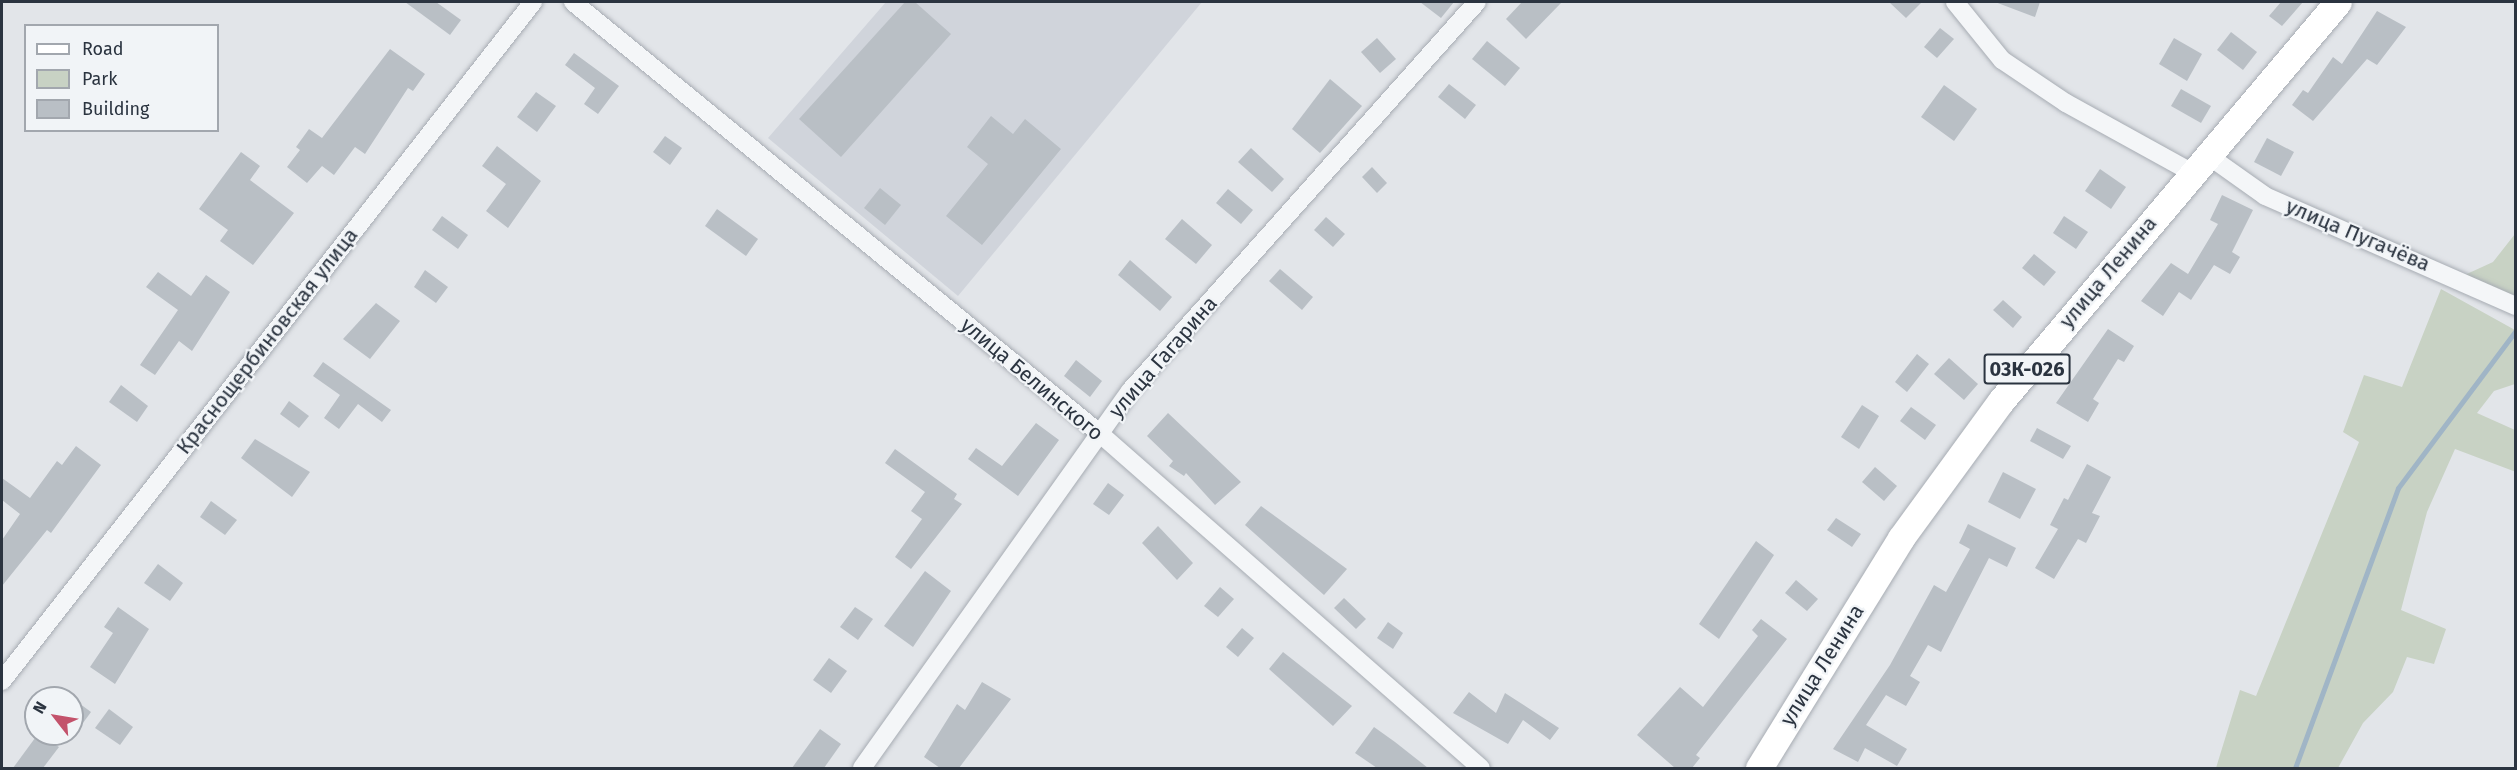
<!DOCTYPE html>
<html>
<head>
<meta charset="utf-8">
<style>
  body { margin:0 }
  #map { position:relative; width:2517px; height:770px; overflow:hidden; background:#e2e5e9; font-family:"Fira Sans",sans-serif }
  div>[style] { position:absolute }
  .built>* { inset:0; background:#d0d4db }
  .green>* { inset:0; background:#c8d2c4 }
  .stream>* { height:5px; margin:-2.5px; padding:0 2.5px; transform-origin:2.5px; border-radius:2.5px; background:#a0b5c6 }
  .building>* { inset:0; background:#b9bfc5 }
  .roads { filter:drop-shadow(0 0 2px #a7acb3) drop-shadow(0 0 2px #a7acb3) }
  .street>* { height:18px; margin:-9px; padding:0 9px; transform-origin:9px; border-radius:9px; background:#f4f6f8 }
  .primary>* { height:27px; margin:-13.5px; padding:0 13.5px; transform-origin:13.5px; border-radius:13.5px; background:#fff }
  span { translate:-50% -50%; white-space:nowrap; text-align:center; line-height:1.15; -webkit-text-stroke:4.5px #f1f4f7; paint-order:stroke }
  .shield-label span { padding:2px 4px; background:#f1f4f7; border:2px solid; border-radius:4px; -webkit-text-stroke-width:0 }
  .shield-label { font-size:20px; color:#2b3440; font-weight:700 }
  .street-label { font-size:21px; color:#2b3440 }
  .frame { position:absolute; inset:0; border:3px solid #2b3440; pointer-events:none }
  .legend { position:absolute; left:24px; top:24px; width:195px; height:108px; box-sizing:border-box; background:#f1f4f7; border:2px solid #a2a7ae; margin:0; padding:8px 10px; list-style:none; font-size:18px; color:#2b3440 }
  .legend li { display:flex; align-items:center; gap:12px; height:30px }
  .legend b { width:30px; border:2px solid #a2a7ae }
  .north { position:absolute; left:24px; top:686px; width:60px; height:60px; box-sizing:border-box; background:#f1f4f7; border:2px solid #a2a7ae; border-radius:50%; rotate:301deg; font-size:16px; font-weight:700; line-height:24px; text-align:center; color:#2b3440 }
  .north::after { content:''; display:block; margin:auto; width:21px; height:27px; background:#c3526b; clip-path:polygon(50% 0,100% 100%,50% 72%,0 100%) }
</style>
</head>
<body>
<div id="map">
  <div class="built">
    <div style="clip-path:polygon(886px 2px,1202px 2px,958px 296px,768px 138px)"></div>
  </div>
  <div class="green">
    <div style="clip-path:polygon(2515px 234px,2515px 306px,2458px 278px,2493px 262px)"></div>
    <div style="clip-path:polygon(2441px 289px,2515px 330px,2515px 384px,2494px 391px,2477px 413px,2515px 430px,2516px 472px,2455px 449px,2427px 512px,2401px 610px,2446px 629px,2434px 664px,2407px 657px,2393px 692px,2363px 723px,2338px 768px,2216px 768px,2240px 690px,2256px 696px,2359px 442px,2343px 432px,2364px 375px,2402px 387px)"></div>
  </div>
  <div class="stream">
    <div style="left:2295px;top:768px;width:298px;rotate:-69.8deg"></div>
    <div style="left:2398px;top:488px;width:197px;rotate:-53.2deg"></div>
  </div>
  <div class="building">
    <div style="clip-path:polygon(405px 2px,436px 2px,461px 20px,450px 35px)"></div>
    <div style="clip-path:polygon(905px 2px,915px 2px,951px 34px,841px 157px,799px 119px)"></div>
    <div style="clip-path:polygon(1420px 2px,1454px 2px,1441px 18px)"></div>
    <div style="clip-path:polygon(1522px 2px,1562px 2px,1526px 39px,1506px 19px)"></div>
    <div style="clip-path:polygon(1889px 2px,1922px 2px,1906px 18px)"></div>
    <div style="clip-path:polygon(1995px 2px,2040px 2px,2035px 17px)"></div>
    <div style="clip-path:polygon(2281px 2px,2303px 2px,2282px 26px,2269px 16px)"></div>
    <div style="clip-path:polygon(2377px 11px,2406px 27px,2377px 65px,2367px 59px,2313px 121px,2292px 105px,2303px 90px,2308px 93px,2333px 57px,2342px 64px)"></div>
    <div style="clip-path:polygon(1940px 28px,1954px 39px,1937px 58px,1924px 47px)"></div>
    <div style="clip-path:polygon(2231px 32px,2257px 52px,2243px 70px,2217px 50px)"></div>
    <div style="clip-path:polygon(1377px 38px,1396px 59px,1380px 73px,1361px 52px)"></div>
    <div style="clip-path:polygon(2174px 38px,2202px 54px,2187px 81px,2159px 64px)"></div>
    <div style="clip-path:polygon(1487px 41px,1520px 68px,1505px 86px,1472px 59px)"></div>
    <div style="clip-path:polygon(390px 49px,425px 74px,413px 91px,408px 88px,365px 154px,355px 147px,334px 175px,322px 166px,307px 183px,287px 167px,300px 150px,296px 147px,309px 129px,322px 138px)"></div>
    <div style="clip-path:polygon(574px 53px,619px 86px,598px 114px,584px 104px,595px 88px,565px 65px)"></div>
    <div style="clip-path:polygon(1330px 79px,1362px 106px,1320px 153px,1292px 129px)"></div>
    <div style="clip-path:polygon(1449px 84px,1476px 105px,1465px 119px,1438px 97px)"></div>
    <div style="clip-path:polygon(1944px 85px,1977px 109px,1954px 141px,1921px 117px)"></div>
    <div style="clip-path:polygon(2181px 89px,2211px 106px,2201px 123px,2171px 106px)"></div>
    <div style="clip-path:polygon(536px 92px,556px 106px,537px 132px,517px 117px)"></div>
    <div style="clip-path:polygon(991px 116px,1013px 134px,1025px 119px,1061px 149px,982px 245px,946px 216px,988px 164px,967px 147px)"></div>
    <div style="clip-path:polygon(665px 136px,682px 148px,670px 165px,653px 152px)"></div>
    <div style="clip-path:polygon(2267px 138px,2294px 152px,2281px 176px,2254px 162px)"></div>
    <div style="clip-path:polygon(497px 146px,541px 181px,508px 228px,486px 211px,506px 184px,482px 166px)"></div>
    <div style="clip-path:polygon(1251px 148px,1284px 179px,1272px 192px,1238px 162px)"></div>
    <div style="clip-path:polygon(241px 152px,260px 166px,250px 180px,294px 213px,253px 265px,220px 241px,228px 230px,199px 209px)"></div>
    <div style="clip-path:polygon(1372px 167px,1387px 183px,1377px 193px,1362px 177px)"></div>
    <div style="clip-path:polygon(2100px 169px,2126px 187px,2111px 209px,2085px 191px)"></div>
    <div style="clip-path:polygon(880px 188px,901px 205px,885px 225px,864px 208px)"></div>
    <div style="clip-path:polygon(1228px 189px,1253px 210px,1241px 224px,1216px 203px)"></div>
    <div style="clip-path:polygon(2222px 195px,2253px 210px,2232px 252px,2240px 257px,2230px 274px,2214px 265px,2191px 300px,2179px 292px,2163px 316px,2141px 301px,2171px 263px,2188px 274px,2218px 224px,2210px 220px)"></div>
    <div style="clip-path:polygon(717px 209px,758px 239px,746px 256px,705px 226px)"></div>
    <div style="clip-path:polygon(442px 216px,468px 235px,458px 249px,432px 230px)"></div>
    <div style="clip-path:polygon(2064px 216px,2088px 232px,2076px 249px,2053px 233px)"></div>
    <div style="clip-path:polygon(1326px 217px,1345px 234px,1333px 247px,1314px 230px)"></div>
    <div style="clip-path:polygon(1182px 219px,1212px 245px,1196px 264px,1165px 239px)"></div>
    <div style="clip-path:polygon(2034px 254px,2056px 272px,2044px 286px,2022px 268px)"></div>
    <div style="clip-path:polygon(1130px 260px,1172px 297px,1160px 311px,1118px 275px)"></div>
    <div style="clip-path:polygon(1280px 269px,1313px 297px,1302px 310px,1269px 281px)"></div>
    <div style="clip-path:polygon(425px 270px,448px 287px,436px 303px,414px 287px)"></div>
    <div style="clip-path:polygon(158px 272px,191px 296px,206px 275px,230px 292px,192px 351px,179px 341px,155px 375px,140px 365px,178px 310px,146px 287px)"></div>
    <div style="clip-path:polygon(2003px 300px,2022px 317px,2013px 328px,1993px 310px)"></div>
    <div style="clip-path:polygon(376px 303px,400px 321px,370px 359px,343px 339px)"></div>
    <div style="clip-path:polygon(2108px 329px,2134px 346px,2124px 362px,2118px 359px,2093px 399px,2099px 403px,2088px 422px,2056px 403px)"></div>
    <div style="clip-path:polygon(1917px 354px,1929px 364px,1907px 392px,1895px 382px)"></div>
    <div style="clip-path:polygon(1949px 358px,1978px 384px,1964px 400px,1934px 374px)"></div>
    <div style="clip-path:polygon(1076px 360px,1102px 381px,1090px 397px,1064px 376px)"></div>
    <div style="clip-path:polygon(323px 362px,391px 410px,382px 422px,358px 404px,339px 429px,324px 418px,340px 395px,313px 376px)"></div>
    <div style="clip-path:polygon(121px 385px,148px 406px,137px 422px,109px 402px)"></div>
    <div style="clip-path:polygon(289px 401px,309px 416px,299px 428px,280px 414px)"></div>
    <div style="clip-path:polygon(1862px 405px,1879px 416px,1859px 449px,1841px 437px)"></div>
    <div style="clip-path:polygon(1911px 407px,1936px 425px,1925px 440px,1900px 421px)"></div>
    <div style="clip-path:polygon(1168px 413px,1241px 482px,1215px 505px,1186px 473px,1184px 476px,1169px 466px,1173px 461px,1147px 436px)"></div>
    <div style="clip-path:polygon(1036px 423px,1059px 440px,1018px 496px,968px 459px,976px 448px,1002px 466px)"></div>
    <div style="clip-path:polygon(2037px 428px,2071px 446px,2063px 459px,2030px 441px)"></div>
    <div style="clip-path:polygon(255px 439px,310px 472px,292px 497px,241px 458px)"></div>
    <div style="clip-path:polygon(76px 446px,101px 465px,51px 533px,47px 530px,2px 586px,2px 540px,20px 514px,2px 500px,2px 478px,30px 498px,57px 461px,62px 465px)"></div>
    <div style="clip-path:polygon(895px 449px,957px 494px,954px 499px,962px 504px,911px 569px,895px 557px,922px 519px,911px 511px,925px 492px,885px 463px)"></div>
    <div style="clip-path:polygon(2087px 464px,2111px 477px,2092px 513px,2100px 516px,2086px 543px,2078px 539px,2054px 579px,2035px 568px,2058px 529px,2050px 525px,2064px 498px,2068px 500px)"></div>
    <div style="clip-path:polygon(1875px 467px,1897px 486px,1884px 501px,1862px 482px)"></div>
    <div style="clip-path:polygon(2003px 472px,2036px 489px,2020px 519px,1988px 502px)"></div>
    <div style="clip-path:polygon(1108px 483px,1124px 495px,1109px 515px,1093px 504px)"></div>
    <div style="clip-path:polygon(211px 501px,237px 520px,225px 535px,200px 517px)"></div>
    <div style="clip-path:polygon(1261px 506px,1347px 569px,1324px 595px,1245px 525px)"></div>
    <div style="clip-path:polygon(1836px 518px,1861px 534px,1852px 547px,1827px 530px)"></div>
    <div style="clip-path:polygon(1968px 524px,2016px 548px,2007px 567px,1989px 558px,1941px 652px,1928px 645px,1910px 676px,1920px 682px,1906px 706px,1886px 695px,1866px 725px,1907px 749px,1897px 766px,1865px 748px,1858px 762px,1833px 749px,1890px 665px,1934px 585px,1946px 592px,1970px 549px,1959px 543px)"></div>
    <div style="clip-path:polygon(1158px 526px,1193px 563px,1177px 580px,1142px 543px)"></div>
    <div style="clip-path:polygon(1756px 541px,1774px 555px,1719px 639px,1699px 624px)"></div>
    <div style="clip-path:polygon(158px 564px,183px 583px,170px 601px,144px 583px)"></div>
    <div style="clip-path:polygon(925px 571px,951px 591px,913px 647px,884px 626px)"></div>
    <div style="clip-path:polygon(1796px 580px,1818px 599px,1807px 611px,1785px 593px)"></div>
    <div style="clip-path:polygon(1220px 587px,1234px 599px,1218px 617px,1204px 606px)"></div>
    <div style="clip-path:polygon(1344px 598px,1366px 619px,1356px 629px,1334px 608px)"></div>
    <div style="clip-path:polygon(118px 607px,149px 629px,115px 684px,90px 667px,113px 633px,104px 627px)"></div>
    <div style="clip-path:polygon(855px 607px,873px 619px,858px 640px,840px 627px)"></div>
    <div style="clip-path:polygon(1761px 619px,1787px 639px,1696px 755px,1700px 758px,1692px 768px,1675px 768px,1637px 735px,1680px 687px,1703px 707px,1758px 636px,1752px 630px)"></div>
    <div style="clip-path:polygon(1388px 622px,1403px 633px,1393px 649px,1377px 638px)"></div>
    <div style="clip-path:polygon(1242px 628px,1254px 638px,1238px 657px,1226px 647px)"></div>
    <div style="clip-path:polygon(1283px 652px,1352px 706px,1333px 726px,1269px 669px)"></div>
    <div style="clip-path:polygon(829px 658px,847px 671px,831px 693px,813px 680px)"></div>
    <div style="clip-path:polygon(982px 682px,1011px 699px,959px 768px,940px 768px,924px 757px,957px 704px,965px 710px)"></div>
    <div style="clip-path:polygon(1469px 692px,1496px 713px,1505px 693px,1559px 728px,1550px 740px,1523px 720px,1508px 744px,1453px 713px)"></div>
    <div style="clip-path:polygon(72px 698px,91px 712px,72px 738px)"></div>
    <div style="clip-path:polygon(109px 709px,133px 727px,120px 745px,95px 728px)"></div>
    <div style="clip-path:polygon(1374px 727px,1395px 742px,1428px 768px,1377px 768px,1355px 753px)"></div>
    <div style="clip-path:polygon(820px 729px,841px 744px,824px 768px,792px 768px)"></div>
    <div style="clip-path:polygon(38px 734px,59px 747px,43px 768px,13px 768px)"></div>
  </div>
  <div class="roads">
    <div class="street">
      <div style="left:573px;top:2px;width:679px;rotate:39.32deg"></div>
      <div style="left:1098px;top:432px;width:509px;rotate:41.26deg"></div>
      <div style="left:1955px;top:2px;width:75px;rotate:51deg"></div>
      <div style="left:2002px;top:60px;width:77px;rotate:33.9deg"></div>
      <div style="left:2066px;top:103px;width:143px;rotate:28.9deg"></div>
      <div style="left:2206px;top:154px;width:72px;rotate:35.4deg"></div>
      <div style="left:2265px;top:196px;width:274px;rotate:23.7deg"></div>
      <div style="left:2px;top:681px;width:862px;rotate:-51.97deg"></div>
      <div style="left:862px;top:768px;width:463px;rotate:-54.6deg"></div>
      <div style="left:1130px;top:391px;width:521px;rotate:-48.27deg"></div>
    </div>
    <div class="primary">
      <div style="left:1759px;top:768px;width:270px;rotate:-58.3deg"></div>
      <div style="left:1901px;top:538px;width:170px;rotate:-53.9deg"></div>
      <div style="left:2001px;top:401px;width:522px;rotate:-49.82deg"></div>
    </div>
  </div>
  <div class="shield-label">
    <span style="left:2027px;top:369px">03К-026</span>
  </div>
  <div class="street-label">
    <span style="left:2358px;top:235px;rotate:23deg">улица Пугачёва</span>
    <span style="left:2108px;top:272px;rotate:-50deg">улица Ленина</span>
    <span style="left:267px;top:341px;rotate:-52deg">Краснощербиновская улица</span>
    <span style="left:1163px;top:357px;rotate:-49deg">улица Гагарина</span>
    <span style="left:1032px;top:379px;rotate:40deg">улица Белинского</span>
    <span style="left:1822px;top:665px;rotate:-58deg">улица Ленина</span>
  </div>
  <div class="frame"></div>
  <ul class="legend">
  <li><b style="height:8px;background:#fff"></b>Road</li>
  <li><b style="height:16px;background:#c8d2c4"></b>Park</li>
  <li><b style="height:16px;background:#b9bfc5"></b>Building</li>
  </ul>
  <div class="north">N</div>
</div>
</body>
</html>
